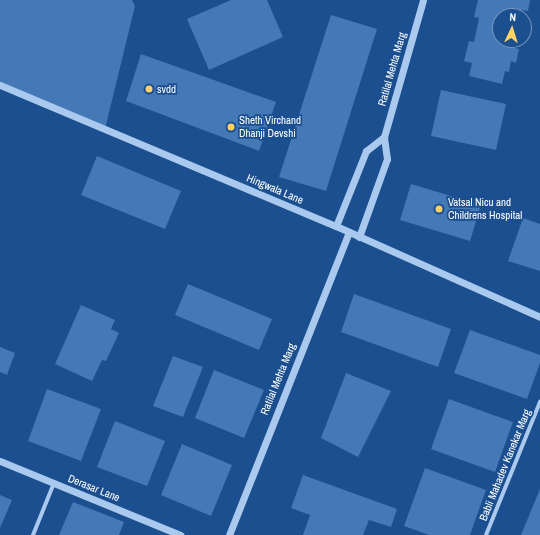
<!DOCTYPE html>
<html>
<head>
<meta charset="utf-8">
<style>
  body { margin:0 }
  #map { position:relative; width:540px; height:535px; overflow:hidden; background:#1b4f8f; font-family:"Archivo Narrow",sans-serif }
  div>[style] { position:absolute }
  .building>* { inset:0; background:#4478b7 }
  .minor>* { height:4px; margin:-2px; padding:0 2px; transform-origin:2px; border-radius:2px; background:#a9c9ee }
  .tertiary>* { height:7px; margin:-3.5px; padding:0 3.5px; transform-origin:3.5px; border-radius:3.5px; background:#a9c9ee }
  .dots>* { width:11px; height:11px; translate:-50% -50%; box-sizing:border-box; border:2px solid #1b4f8f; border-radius:50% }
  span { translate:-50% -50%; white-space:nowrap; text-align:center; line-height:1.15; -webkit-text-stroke:3.5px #1b4f8f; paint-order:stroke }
  .street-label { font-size:11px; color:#fff }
  .poi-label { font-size:11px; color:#fff }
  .left { translate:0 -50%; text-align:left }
  .north { position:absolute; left:492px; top:8px; width:40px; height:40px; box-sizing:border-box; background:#1b4f8f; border:1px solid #7695bc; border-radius:50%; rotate:4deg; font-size:11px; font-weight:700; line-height:16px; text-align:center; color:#fff }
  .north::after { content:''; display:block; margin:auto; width:14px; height:18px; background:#ffd166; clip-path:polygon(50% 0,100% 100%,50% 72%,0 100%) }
</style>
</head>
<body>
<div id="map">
  <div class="building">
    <div style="clip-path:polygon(0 0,132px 0,135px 6px,105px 129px,0 85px)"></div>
    <div style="clip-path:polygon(231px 0,267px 0,283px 37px,209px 70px,187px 19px)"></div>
    <div style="clip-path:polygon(478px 0,530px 0,528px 11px,521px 10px,520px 16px,500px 16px,500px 40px,509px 40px,508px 46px,519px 49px,516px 63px,511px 61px,509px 72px,505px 71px,502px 84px,469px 76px,472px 63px,464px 61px,469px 41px,474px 42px,479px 18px,474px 17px)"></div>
    <div style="clip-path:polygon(331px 15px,377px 29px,326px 191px,279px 177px)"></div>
    <div style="clip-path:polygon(141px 54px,276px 102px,259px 151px,126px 101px)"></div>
    <div style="clip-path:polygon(441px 90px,506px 104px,496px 150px,431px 136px)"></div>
    <div style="clip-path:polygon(97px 156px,181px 191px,165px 229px,81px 195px)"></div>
    <div style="clip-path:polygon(411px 184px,481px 205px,470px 241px,400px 220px)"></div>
    <div style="clip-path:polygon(523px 218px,540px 224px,540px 271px,508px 261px)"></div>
    <div style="clip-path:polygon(188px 284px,272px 319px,259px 350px,175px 315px)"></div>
    <div style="clip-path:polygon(354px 294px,451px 329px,438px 367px,341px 332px)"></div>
    <div style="clip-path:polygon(81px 305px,115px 320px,111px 329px,119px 333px,106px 361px,102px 360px,92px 381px,55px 364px)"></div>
    <div style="clip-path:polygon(470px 330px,540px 355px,540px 363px,527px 399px,454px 373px)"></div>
    <div style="clip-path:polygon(0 347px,15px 353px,7px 375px,0 372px)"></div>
    <div style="clip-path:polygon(173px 356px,203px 367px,183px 417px,153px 406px)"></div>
    <div style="clip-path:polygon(214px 370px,264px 390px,244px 438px,195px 418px)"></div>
    <div style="clip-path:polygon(346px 373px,391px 391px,358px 457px,321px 438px)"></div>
    <div style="clip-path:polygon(47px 389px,101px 409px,81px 461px,28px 441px)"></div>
    <div style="clip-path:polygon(449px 399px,513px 422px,495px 472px,431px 449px)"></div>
    <div style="clip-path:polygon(115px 421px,165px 441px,147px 486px,97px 467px)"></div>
    <div style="clip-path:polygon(182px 444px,232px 465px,211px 516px,161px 495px)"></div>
    <div style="clip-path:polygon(425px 468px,486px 490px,470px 535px,429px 535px,404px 526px)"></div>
    <div style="clip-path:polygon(303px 475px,397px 509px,391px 527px,369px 520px,363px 535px,303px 535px,310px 515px,291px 508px)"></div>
    <div style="clip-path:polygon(540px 489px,540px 535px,521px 535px)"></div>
    <div style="clip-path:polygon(0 495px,12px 500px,0 528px)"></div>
    <div style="clip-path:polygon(73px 502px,124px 522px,119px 535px,59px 535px)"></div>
  </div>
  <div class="minor">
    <div style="left:33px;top:535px;width:56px;rotate:-68deg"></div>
    <div style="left:486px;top:535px;width:144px;rotate:-67.9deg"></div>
  </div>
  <div class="tertiary">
    <div style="left:0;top:85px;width:364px;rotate:22.8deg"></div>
    <div style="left:336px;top:226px;width:223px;rotate:24deg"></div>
    <div style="left:336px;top:226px;width:81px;rotate:-68.2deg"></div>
    <div style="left:366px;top:151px;width:23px;rotate:-38deg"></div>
    <div style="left:384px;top:137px;width:142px;rotate:-74.1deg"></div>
    <div style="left:359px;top:237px;width:83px;rotate:-70.3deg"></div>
    <div style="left:387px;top:159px;width:22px;rotate:-98deg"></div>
    <div style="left:0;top:461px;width:195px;rotate:22.3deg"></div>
    <div style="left:229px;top:535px;width:326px;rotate:-68.4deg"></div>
  </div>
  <div class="dots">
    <div style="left:149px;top:89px;background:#ffd166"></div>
    <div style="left:231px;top:127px;background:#ffd166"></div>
    <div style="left:439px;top:209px;background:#ffd166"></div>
  </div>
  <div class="street-label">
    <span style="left:392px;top:69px;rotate:-74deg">Ratilal Mehta Marg</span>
    <span style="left:275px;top:189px;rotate:23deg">Hingwala Lane</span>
    <span style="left:278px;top:379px;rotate:-68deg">Ratilal Mehta Marg</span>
    <span style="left:505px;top:465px;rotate:-68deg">Babli Mahadev Kanekar Marg</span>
    <span style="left:94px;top:488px;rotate:22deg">Derasar Lane</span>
  </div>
  <div class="poi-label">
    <span class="left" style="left:157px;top:89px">svdd</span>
    <span class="left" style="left:239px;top:127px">Sheth Virchand<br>Dhanji Devshi</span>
    <span class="left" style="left:448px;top:209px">Vatsal Nicu and<br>Childrens Hospital</span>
  </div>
  <div class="north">N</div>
</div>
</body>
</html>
